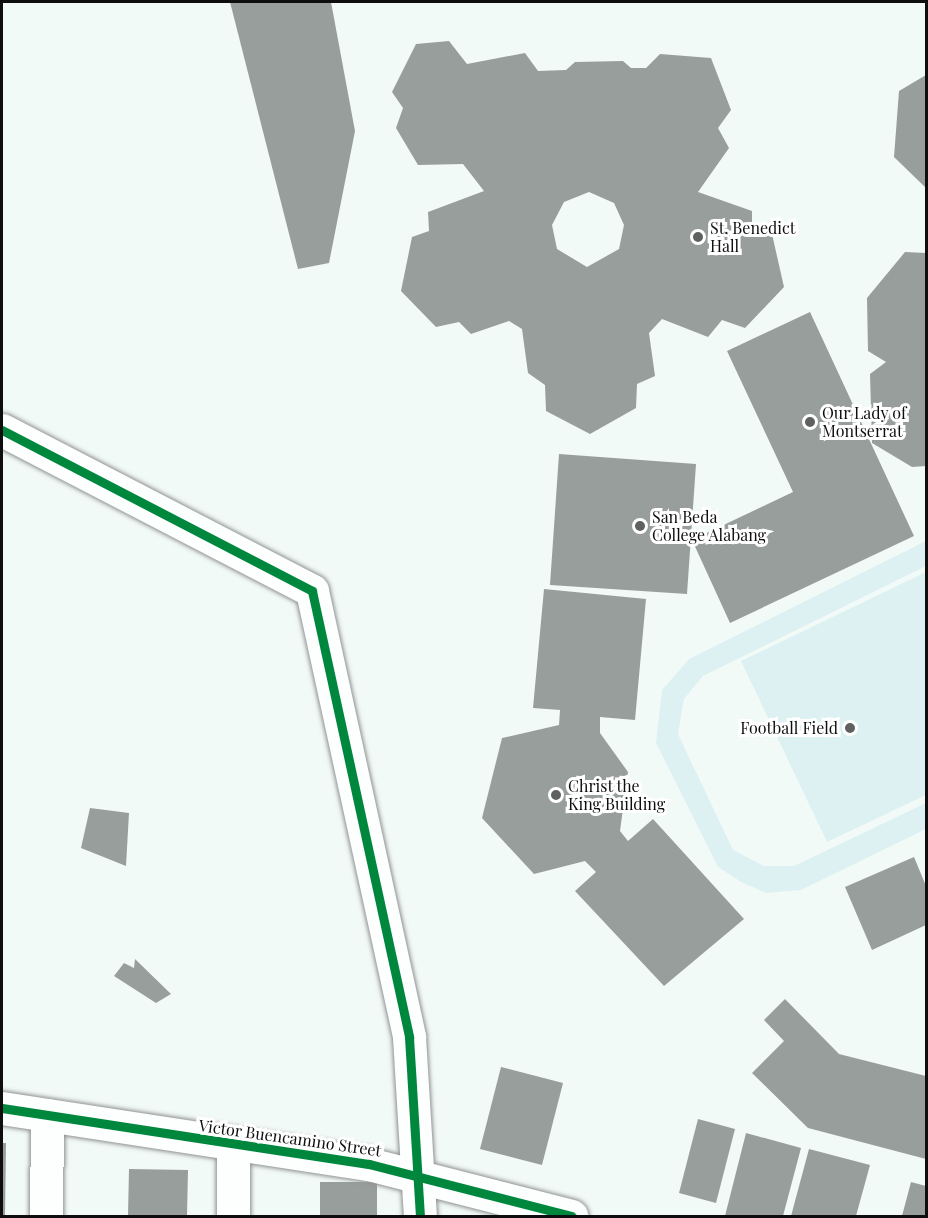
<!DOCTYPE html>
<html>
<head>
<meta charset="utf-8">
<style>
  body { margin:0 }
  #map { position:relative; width:928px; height:1218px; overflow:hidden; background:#f2faf7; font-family:"Playfair Display",serif }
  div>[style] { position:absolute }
  .pitch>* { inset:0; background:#ddf1f3 }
  .building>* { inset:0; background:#989e9b }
  .roads { filter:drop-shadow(0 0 2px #919493) drop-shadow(0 0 2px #919493) }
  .minor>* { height:33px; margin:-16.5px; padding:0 16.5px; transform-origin:16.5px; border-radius:16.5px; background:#fdfefe }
  .cycleway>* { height:9px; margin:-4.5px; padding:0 4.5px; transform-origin:4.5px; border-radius:4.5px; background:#00873e }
  .dots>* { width:16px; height:16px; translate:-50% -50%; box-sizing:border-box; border:3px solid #fff; border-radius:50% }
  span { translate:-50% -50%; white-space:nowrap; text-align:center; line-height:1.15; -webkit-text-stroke:6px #fff; paint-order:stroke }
  .poi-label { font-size:16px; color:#0e0e0e }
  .left { translate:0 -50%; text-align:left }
  .right { translate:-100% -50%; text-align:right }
  .street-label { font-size:16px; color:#0e0e0e }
  .frame { position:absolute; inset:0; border:3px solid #0e0e0e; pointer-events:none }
</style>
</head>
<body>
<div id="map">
  <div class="pitch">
    <div style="clip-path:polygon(926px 541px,926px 566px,703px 676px,684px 699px,678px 734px,733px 850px,764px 866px,794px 866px,926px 803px,926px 829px,801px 890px,766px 893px,741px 882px,718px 867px,656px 743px,662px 690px,689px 659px)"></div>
    <div style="clip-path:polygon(926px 572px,926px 795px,827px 842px,741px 661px)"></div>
  </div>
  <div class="building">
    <div style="clip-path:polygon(230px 2px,331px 2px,355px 131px,329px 263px,298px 269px)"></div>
    <div style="clip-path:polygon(evenodd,449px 41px,467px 64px,525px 53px,538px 71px,566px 70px,575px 62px,623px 61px,631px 68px,646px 68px,660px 54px,711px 58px,731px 110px,718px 128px,729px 148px,698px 192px,752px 211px,752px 228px,772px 234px,784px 287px,745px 328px,722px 320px,708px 337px,662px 319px,649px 333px,655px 376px,637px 384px,636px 408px,590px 434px,546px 411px,545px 385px,528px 373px,522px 329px,509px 321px,471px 334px,459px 322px,436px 327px,401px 291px,412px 237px,429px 231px,428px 212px,484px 191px,463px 164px,418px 165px,396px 128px,403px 108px,392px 92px,416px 44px,449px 41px,589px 192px,614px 203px,624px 225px,619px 249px,587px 267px,557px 249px,552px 225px,564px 202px,589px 192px)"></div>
    <div style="clip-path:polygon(926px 75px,926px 188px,894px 157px,899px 91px)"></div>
    <div style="clip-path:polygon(905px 252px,926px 253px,926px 466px,912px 467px,872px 443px,870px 374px,886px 362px,868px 351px,867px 298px)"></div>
    <div style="clip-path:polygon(810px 312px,914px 536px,730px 623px,692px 540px,793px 492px,727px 351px)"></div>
    <div style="clip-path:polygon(559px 454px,696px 464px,687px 594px,550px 585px)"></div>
    <div style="clip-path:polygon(544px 589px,646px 599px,635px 720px,600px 717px,600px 733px,628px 772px,620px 831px,628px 841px,653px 819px,744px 919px,664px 986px,575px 891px,596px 872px,585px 861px,534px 874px,482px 818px,502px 738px,559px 725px,560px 710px,533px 708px)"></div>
    <div style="clip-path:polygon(90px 808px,129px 813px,126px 866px,81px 848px)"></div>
    <div style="clip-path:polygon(914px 857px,926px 886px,926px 925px,872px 950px,845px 887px)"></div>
    <div style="clip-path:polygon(135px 959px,171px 994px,156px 1003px,114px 976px,124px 963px,134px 968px)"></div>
    <div style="clip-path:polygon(785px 999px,839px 1054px,926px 1076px,926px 1159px,808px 1128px,752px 1073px,784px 1041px,764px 1020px)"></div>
    <div style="clip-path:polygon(501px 1067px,563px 1083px,542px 1165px,480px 1149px)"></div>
    <div style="clip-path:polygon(698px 1119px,735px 1129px,716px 1203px,679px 1193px)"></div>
    <div style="clip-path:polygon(746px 1133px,801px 1148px,783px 1216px,725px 1216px)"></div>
    <div style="clip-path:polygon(2px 1143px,6px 1143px,5px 1216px,2px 1216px)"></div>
    <div style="clip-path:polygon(809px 1149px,870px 1165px,856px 1216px,791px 1216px)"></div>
    <div style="clip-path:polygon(129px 1169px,188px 1170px,187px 1216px,128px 1216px)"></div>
    <div style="clip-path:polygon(320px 1182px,377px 1182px,377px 1216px,320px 1216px)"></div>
    <div style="clip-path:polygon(911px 1182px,926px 1186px,926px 1216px,902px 1216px)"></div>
  </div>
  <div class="roads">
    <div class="minor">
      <div style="left:2px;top:430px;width:349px;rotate:27.4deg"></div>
      <div style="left:312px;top:591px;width:456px;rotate:77.7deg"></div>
      <div style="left:409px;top:1037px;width:179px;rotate:86.5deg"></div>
      <div style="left:2px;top:1108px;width:371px;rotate:8.7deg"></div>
      <div style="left:369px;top:1164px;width:209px;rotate:14.4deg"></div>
      <div style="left:46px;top:1216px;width:101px;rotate:-89.4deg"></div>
      <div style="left:233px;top:1216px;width:70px;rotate:-90deg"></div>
    </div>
  </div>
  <div class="cycleway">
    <div style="left:2px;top:430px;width:349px;rotate:27.4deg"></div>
    <div style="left:312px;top:591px;width:456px;rotate:77.7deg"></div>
    <div style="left:409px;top:1037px;width:179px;rotate:86.5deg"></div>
    <div style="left:2px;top:1108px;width:371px;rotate:8.7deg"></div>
    <div style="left:369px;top:1164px;width:209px;rotate:14.4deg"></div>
  </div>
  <div class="dots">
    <div style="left:698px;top:237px;background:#5e6160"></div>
    <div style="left:810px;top:422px;background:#5e6160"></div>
    <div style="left:640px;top:526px;background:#5e6160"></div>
    <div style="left:850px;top:728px;background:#5e6160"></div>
    <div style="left:556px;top:795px;background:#5e6160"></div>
  </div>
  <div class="poi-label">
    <span class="left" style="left:710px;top:237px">St. Benedict<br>Hall</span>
    <span class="left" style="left:822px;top:422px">Our Lady of<br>Montserrat</span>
    <span class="left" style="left:652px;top:526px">San Beda<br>College Alabang</span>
    <span class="right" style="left:838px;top:728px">Football Field</span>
    <span class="left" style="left:568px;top:795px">Christ the<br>King Building</span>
  </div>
  <div class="street-label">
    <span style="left:290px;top:1138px;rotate:8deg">Victor Buencamino Street</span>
  </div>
  <div class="frame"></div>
</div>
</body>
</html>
